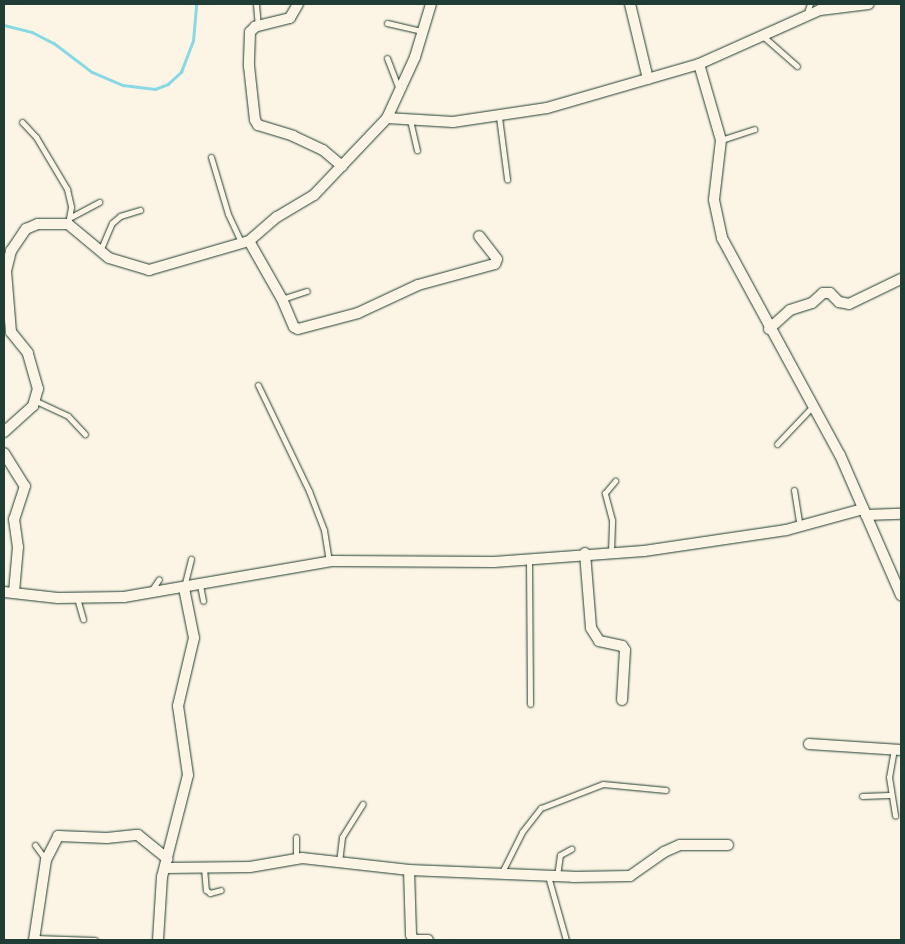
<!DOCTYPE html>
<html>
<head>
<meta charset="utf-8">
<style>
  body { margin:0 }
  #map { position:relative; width:905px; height:944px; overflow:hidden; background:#fcf5e5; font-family:"Shantell Sans",sans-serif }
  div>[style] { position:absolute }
  .stream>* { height:2.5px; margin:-1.25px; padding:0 1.25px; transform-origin:1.25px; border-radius:1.25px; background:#89d9e4 }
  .roads { filter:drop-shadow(0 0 1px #1f3d34) drop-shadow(0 0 1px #1f3d34) }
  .lane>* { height:5px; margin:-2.5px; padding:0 2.5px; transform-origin:2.5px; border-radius:2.5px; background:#fcf5e5 }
  .street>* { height:10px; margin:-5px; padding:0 5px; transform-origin:5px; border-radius:5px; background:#fcf5e5 }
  span { translate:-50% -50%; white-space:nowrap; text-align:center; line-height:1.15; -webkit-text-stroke:4px #fcf5e5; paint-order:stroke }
  .frame { position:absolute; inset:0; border:5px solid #1f3d34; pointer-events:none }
</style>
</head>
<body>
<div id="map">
  <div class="stream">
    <div style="left:4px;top:25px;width:29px;rotate:14deg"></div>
    <div style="left:32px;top:32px;width:25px;rotate:27deg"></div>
    <div style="left:54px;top:43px;width:48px;rotate:37.3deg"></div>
    <div style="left:92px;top:72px;width:34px;rotate:23deg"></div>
    <div style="left:123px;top:85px;width:32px;rotate:7deg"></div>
    <div style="left:155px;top:89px;width:14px;rotate:-21deg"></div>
    <div style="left:168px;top:84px;width:18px;rotate:-43deg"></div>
    <div style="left:181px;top:72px;width:33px;rotate:-69deg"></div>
    <div style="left:193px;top:41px;width:37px;rotate:-85deg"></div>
  </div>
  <div class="roads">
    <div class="lane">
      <div style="left:256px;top:4px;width:22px;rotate:85deg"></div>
      <div style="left:806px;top:15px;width:12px;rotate:-70deg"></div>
      <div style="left:387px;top:23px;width:37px;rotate:13deg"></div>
      <div style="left:764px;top:37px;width:44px;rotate:41.3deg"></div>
      <div style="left:387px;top:58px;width:33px;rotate:69deg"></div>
      <div style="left:499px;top:117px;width:63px;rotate:82.6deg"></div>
      <div style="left:410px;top:120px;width:31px;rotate:77deg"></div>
      <div style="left:22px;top:122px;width:21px;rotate:47deg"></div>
      <div style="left:36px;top:137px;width:61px;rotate:59.2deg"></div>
      <div style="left:67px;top:189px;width:18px;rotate:77deg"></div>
      <div style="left:71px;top:207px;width:17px;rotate:100deg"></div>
      <div style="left:721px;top:140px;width:35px;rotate:-18deg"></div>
      <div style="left:211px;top:157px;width:59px;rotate:73.4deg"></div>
      <div style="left:228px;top:214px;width:33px;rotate:65deg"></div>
      <div style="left:71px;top:217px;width:32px;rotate:-28deg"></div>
      <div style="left:100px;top:251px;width:30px;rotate:-67deg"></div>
      <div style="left:112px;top:223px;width:11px;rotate:-41deg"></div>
      <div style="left:120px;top:216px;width:21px;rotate:-17deg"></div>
      <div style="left:282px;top:299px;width:26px;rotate:-18deg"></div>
      <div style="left:258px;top:385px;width:118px;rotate:64.3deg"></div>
      <div style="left:309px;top:491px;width:42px;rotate:69deg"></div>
      <div style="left:324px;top:530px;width:31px;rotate:81deg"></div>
      <div style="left:36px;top:401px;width:35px;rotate:25deg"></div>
      <div style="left:68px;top:416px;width:25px;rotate:47deg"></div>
      <div style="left:777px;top:444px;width:54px;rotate:-46.5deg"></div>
      <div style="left:794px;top:490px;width:36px;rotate:81deg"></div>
      <div style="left:611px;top:552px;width:32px;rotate:-88deg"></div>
      <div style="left:612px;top:520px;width:28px;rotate:-105deg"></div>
      <div style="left:605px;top:493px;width:16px;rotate:-50deg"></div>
      <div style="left:529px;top:559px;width:145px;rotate:89.6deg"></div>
      <div style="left:200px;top:585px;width:16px;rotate:79deg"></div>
      <div style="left:184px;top:587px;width:29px;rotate:-76deg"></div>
      <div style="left:151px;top:591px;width:14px;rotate:-56deg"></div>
      <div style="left:77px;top:598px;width:22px;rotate:74deg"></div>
      <div style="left:894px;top:749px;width:28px;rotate:100deg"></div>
      <div style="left:889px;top:777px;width:39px;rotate:81deg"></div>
      <div style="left:862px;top:796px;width:27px;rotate:-2deg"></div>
      <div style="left:296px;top:837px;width:22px;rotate:90deg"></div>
      <div style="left:35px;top:845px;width:19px;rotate:54deg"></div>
      <div style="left:339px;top:862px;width:25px;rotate:-83deg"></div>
      <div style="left:342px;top:837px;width:39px;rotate:-58deg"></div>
      <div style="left:204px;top:868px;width:22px;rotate:85deg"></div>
      <div style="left:206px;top:890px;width:5px;rotate:37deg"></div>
      <div style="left:210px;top:893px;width:11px;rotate:-15deg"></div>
      <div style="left:502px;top:872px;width:45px;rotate:-63.4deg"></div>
      <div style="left:522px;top:832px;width:31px;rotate:-52deg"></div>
      <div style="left:541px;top:808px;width:66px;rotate:-21.2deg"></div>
      <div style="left:603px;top:784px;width:63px;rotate:5.4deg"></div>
      <div style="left:548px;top:876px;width:66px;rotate:74.3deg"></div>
      <div style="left:557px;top:876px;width:21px;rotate:-82deg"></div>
      <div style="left:560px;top:855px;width:13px;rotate:-29deg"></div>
      <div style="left:35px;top:938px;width:60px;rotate:1.9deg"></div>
    </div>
    <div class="street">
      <div style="left:298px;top:4px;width:16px;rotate:120deg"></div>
      <div style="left:290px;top:18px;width:36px;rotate:166deg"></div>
      <div style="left:255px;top:27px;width:7px;rotate:135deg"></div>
      <div style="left:250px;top:32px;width:34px;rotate:92deg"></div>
      <div style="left:249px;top:66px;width:54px;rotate:83.7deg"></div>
      <div style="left:255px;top:120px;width:6px;rotate:59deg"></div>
      <div style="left:258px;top:125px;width:37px;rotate:17deg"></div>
      <div style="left:293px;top:136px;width:33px;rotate:25deg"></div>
      <div style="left:323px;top:150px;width:25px;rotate:40deg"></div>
      <div style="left:630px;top:4px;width:77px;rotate:76.5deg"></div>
      <div style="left:699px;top:64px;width:79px;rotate:73.9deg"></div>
      <div style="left:721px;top:140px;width:60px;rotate:96.7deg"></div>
      <div style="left:714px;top:200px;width:39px;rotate:78deg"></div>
      <div style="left:722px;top:238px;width:247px;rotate:61.5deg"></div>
      <div style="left:840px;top:455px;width:153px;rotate:66.5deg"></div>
      <div style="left:387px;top:118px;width:66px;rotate:3.5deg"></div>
      <div style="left:453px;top:122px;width:95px;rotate:-8.5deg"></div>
      <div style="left:547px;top:108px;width:158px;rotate:-16.1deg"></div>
      <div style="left:699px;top:64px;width:133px;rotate:-24.1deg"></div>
      <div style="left:820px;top:10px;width:49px;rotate:-7deg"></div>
      <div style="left:249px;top:241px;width:67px;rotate:60.4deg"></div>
      <div style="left:282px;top:299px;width:30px;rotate:67deg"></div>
      <div style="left:294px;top:327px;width:4px;rotate:27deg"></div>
      <div style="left:298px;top:329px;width:62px;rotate:-14.9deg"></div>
      <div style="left:358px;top:313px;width:66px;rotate:-25deg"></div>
      <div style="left:418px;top:285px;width:80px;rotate:-15.3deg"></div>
      <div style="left:495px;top:264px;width:5px;rotate:-68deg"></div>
      <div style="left:497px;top:259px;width:29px;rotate:-128deg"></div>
      <div style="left:769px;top:329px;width:28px;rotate:-42deg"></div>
      <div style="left:790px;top:310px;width:23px;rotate:-18deg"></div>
      <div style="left:812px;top:303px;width:15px;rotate:-42deg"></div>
      <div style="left:823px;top:293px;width:7px"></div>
      <div style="left:830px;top:293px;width:13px;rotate:45deg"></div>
      <div style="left:839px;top:302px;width:10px;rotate:11deg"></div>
      <div style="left:849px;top:304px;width:58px;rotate:-25.7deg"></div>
      <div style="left:4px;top:432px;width:39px;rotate:-42deg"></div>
      <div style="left:33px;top:406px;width:18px;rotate:-74deg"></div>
      <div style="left:38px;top:389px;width:37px;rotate:-106deg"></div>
      <div style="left:28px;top:353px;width:27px;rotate:-129deg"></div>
      <div style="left:11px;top:332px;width:61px;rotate:-94.7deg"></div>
      <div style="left:6px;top:271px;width:21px;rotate:-76deg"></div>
      <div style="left:11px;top:251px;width:27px;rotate:-56deg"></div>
      <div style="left:26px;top:229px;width:13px;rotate:-23deg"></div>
      <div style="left:38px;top:224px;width:30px"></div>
      <div style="left:68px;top:224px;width:53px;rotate:39.7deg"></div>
      <div style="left:109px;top:258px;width:42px;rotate:16.7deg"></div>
      <div style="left:149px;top:270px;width:104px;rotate:-16.2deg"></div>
      <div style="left:249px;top:241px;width:37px;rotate:-41deg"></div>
      <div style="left:277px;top:217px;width:43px;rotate:-30.7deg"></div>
      <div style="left:314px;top:195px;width:106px;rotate:-46.5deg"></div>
      <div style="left:387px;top:118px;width:67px;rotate:-65.3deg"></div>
      <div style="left:415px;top:57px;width:55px;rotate:-73.2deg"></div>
      <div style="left:4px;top:453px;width:39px;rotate:58deg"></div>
      <div style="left:25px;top:486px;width:35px;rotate:108deg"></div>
      <div style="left:14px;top:519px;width:28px;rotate:82deg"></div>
      <div style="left:18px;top:547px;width:45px;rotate:95.1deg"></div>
      <div style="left:866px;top:515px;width:35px;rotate:-2deg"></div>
      <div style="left:585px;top:553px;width:75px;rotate:85.4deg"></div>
      <div style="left:591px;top:628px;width:15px;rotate:58deg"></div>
      <div style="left:599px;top:641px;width:24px;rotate:12deg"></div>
      <div style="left:622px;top:646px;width:5px;rotate:53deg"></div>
      <div style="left:625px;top:650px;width:50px;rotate:93.4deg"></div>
      <div style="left:4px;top:592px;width:54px;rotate:6.3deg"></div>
      <div style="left:58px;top:598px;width:66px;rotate:-0.9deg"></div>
      <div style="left:124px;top:597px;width:212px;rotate:-9.8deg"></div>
      <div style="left:333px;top:561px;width:161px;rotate:0.4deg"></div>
      <div style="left:494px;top:562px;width:150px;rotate:-4.2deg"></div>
      <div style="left:644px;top:551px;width:144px;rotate:-8.4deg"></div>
      <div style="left:786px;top:530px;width:80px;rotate:-15.3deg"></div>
      <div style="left:809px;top:744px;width:92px;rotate:3.7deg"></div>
      <div style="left:165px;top:868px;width:85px;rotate:-0.7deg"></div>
      <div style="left:250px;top:867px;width:53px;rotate:-9.8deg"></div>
      <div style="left:302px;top:858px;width:108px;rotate:6.4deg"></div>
      <div style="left:409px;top:870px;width:164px;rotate:2.4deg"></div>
      <div style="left:573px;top:877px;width:57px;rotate:-1deg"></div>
      <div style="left:630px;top:876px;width:42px;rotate:-35.2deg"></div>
      <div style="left:664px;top:852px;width:17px;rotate:-24deg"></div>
      <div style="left:680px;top:845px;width:48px"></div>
      <div style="left:409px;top:870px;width:65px;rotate:88.2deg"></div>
      <div style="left:411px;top:935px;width:6px;rotate:59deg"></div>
      <div style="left:414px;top:940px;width:14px"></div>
      <div style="left:34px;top:940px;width:81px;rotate:-81.5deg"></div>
      <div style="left:46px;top:860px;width:27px;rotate:-63deg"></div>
      <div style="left:58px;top:836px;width:49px;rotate:2.3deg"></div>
      <div style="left:107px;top:838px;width:31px;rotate:-6deg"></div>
      <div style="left:138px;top:835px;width:38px;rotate:39deg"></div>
      <div style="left:158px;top:940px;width:63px;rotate:-86.4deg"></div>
      <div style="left:162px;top:877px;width:105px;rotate:-75.7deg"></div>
      <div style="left:188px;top:775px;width:70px;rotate:-98.2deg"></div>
      <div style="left:178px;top:706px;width:70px;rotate:-76.8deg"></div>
      <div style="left:194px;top:638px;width:51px;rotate:-101.3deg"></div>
    </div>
  </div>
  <div class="frame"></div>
</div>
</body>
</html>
